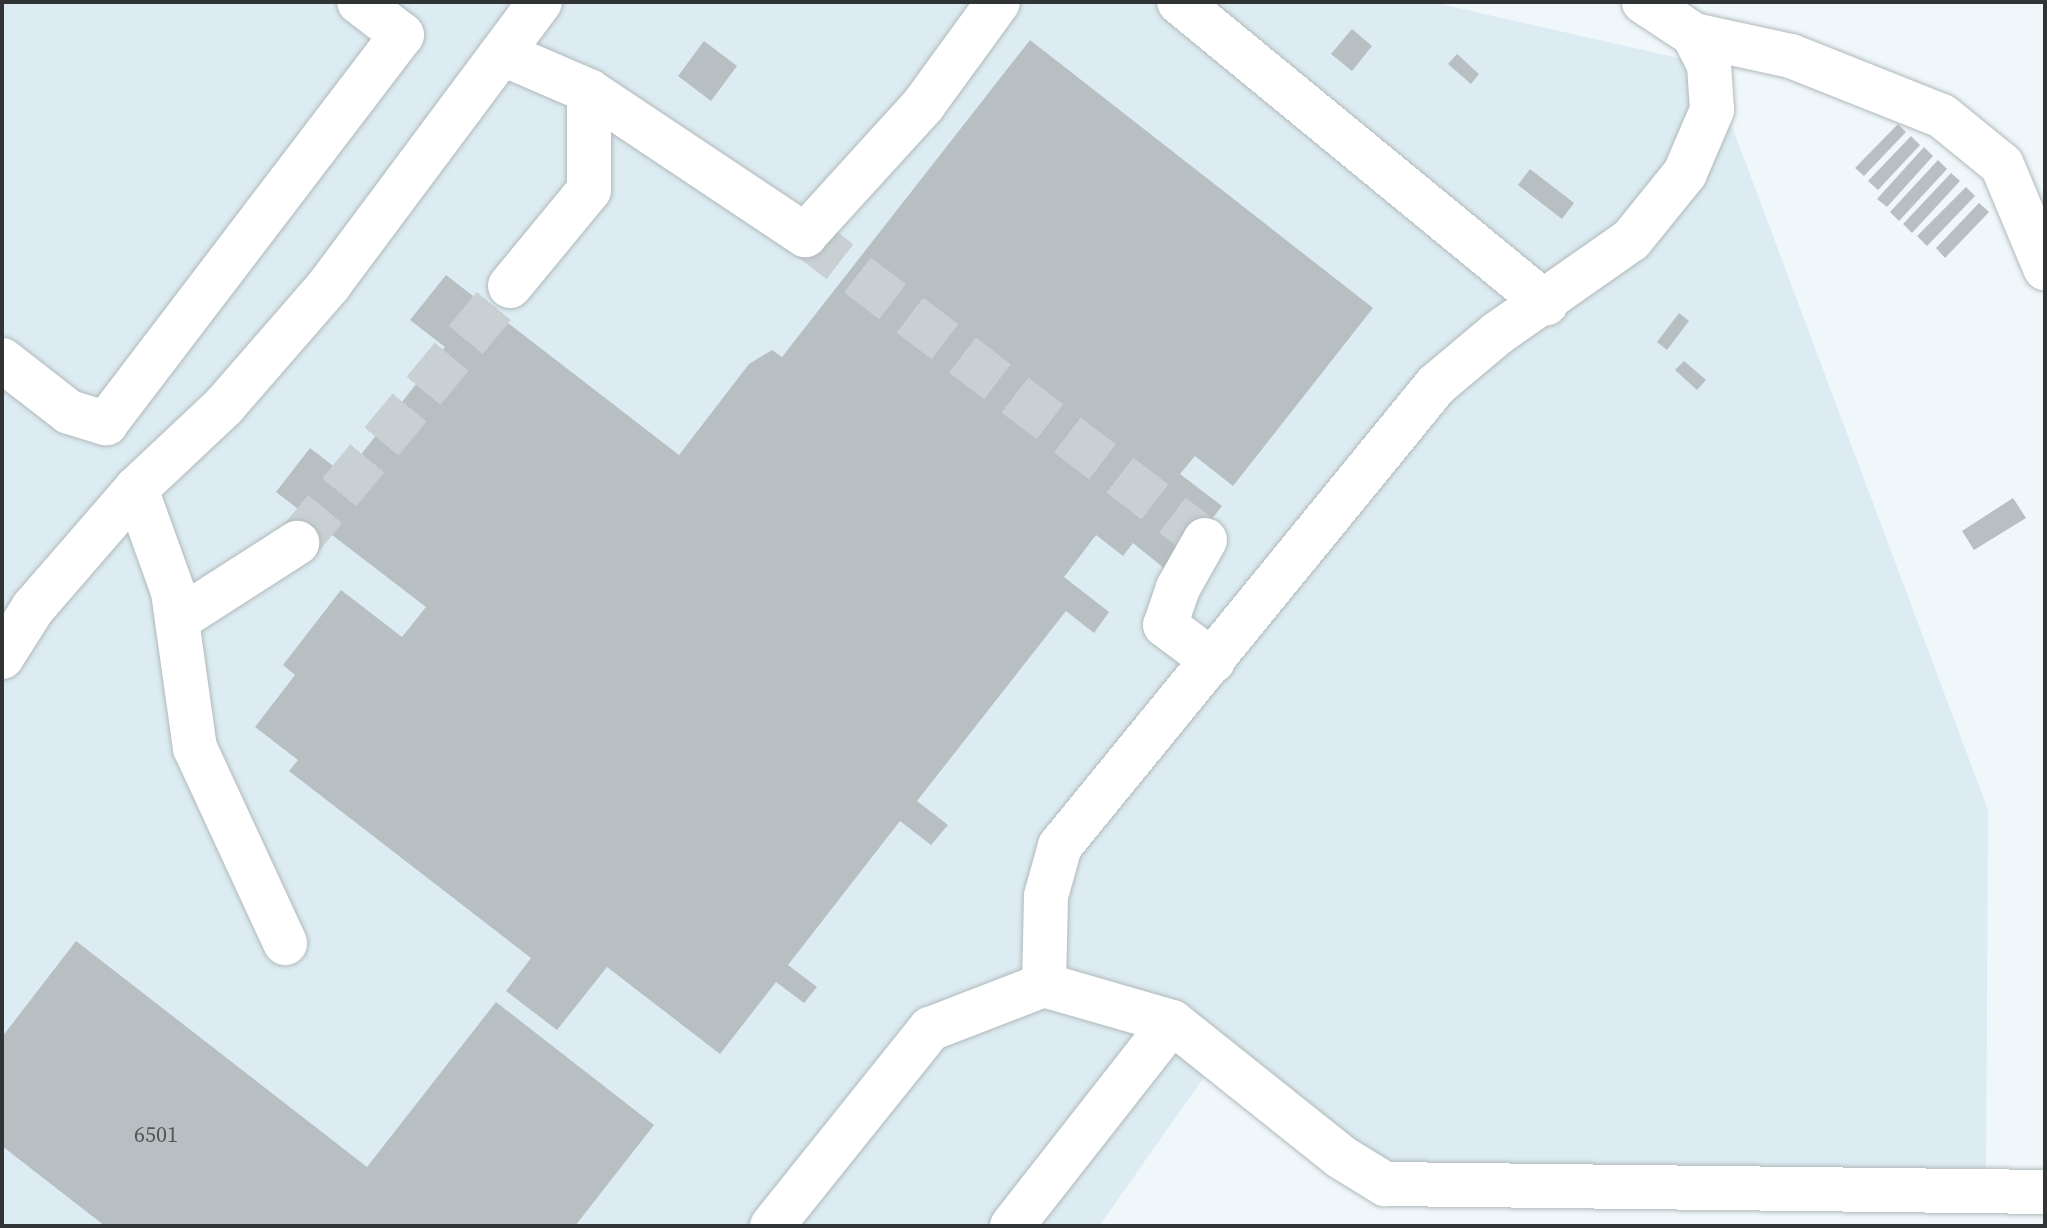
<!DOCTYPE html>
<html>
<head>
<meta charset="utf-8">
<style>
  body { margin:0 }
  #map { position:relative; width:2047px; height:1228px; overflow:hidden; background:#eff7fa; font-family:"Source Serif 4",serif }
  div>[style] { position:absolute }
  .built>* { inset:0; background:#dcecf2 }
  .building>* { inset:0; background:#b7bfc2 }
  .minor-tunnel>* { height:44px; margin-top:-22px; transform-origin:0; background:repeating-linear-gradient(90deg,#c9d0d3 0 44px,transparent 0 66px) }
  .roads { filter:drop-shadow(0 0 2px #b1b9bb) drop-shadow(0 0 2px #b1b9bb) }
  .minor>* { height:44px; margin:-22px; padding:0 22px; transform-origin:22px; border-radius:22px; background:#fff }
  span { translate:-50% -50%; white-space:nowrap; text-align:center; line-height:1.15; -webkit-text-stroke:6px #fff; paint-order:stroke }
  .number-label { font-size:22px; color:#525758 }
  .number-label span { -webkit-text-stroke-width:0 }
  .frame { position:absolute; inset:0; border:4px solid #303435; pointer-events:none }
</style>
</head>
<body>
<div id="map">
  <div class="built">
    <div style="clip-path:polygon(2px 2px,1432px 2px,1709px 65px,1988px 810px,1986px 1192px,1371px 1178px,1217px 1059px,1099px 1226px,2px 1226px)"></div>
  </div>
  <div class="building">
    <div style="clip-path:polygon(1352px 29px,1372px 46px,1352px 71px,1331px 54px)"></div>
    <div style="clip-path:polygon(1030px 40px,1373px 308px,1233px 486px,1195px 456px,1180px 474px,1222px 506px,1170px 573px,1133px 543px,1123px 556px,1096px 535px,1064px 577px,1109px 612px,1094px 633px,1066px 611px,917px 801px,948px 825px,931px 845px,900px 821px,788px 965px,817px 987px,804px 1003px,776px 982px,720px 1054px,607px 967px,557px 1030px,506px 991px,531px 958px,289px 771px,298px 760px,255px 727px,295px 675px,283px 665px,341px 590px,402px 637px,426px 607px,276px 492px,310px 448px,345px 475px,445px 347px,410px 320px,446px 275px,679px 455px,749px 364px,772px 350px,782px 357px)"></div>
    <div style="clip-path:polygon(704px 41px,737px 66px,711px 101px,678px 76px)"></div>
    <div style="clip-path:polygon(1457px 54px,1479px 74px,1471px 84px,1448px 64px)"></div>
    <div style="clip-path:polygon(1898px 124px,1906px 132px,1864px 176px,1855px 168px)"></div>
    <div style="clip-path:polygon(1911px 136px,1920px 145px,1878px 190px,1868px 181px)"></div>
    <div style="clip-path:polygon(1924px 147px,1933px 156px,1887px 207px,1877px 199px)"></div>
    <div style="clip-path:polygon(1938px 160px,1947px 169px,1899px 221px,1890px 212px)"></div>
    <div style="clip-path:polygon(1530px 169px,1574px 203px,1562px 219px,1518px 185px)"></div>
    <div style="clip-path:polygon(1951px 173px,1960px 181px,1912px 233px,1903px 224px)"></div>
    <div style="clip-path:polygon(1966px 187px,1975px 196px,1927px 246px,1917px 236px)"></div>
    <div style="clip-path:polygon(1979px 203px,1989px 212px,1945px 258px,1936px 248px)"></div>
    <div style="clip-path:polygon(1679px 313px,1689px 321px,1667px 350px,1657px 342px)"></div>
    <div style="clip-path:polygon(1684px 361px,1706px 380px,1697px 390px,1675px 370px)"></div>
    <div style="clip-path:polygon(2013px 498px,2026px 518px,1974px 550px,1962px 531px)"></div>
    <div style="clip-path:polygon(76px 941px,367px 1167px,496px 1002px,654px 1125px,575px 1226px,105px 1226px,2px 1146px,2px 1037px)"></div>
  </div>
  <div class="minor-tunnel">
    <div style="left:805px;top:235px;width:503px;rotate:37.33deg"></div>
    <div style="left:297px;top:543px;width:334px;rotate:-50.3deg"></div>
  </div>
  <div class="roads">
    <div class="minor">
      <div style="left:1179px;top:2px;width:475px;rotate:39.4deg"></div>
      <div style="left:1694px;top:35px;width:99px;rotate:12.2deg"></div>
      <div style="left:1791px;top:56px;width:162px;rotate:21.7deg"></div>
      <div style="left:1942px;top:116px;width:77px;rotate:39.2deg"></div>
      <div style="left:2002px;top:165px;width:112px;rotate:67.3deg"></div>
      <div style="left:503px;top:54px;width:94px;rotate:23.3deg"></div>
      <div style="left:589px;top:91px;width:260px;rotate:33.7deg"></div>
      <div style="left:805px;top:235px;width:177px;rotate:-47.7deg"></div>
      <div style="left:924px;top:104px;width:126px;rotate:-54deg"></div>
      <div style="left:510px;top:286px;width:124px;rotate:-50.5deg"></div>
      <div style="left:589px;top:190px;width:99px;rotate:-90deg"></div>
      <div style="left:2px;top:360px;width:85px;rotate:37.8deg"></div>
      <div style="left:69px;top:412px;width:39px;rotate:17deg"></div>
      <div style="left:106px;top:423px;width:488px;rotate:-52.7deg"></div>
      <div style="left:402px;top:35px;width:54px;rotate:-142.5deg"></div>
      <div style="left:136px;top:489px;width:109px;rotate:70.2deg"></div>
      <div style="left:173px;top:592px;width:158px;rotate:82deg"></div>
      <div style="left:195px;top:748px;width:215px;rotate:65.2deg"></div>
      <div style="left:1205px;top:540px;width:55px;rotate:119.4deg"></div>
      <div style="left:1178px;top:588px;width:39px;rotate:109deg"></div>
      <div style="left:1165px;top:625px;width:60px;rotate:36.9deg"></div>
      <div style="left:177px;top:620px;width:143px;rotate:-32.7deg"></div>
      <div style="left:2px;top:657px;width:58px;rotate:-57.7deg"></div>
      <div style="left:33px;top:608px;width:157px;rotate:-49.1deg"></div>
      <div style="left:136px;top:489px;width:121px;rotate:-43.3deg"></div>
      <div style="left:224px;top:406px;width:160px;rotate:-49deg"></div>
      <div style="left:329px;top:285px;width:353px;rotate:-53.3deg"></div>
      <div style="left:1044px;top:985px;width:89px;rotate:-88.7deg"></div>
      <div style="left:1046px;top:896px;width:52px;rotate:-74.4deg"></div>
      <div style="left:1060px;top:846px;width:595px;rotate:-50.8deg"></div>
      <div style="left:1436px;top:385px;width:81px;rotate:-40deg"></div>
      <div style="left:1498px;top:333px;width:162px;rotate:-35deg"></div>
      <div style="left:1631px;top:240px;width:86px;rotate:-51.1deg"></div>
      <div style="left:1685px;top:173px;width:69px;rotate:-66.8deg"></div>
      <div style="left:1712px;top:110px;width:45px;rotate:-93.8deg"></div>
      <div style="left:1709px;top:65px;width:34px;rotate:-117deg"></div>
      <div style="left:1694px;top:35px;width:60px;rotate:-146.6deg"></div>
      <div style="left:772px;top:1226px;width:253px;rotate:-51.3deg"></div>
      <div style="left:930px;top:1029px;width:122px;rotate:-21.1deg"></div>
      <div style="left:1044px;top:985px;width:133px;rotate:16.1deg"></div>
      <div style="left:1172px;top:1022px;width:216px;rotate:38.6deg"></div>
      <div style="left:1341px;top:1157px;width:52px;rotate:31.5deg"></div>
      <div style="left:1385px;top:1184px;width:660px;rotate:0.69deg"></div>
      <div style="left:1012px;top:1226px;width:259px;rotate:-51.9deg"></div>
    </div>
  </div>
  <div class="number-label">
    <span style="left:156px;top:1135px">6501</span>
  </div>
  <div class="frame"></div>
</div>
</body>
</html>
